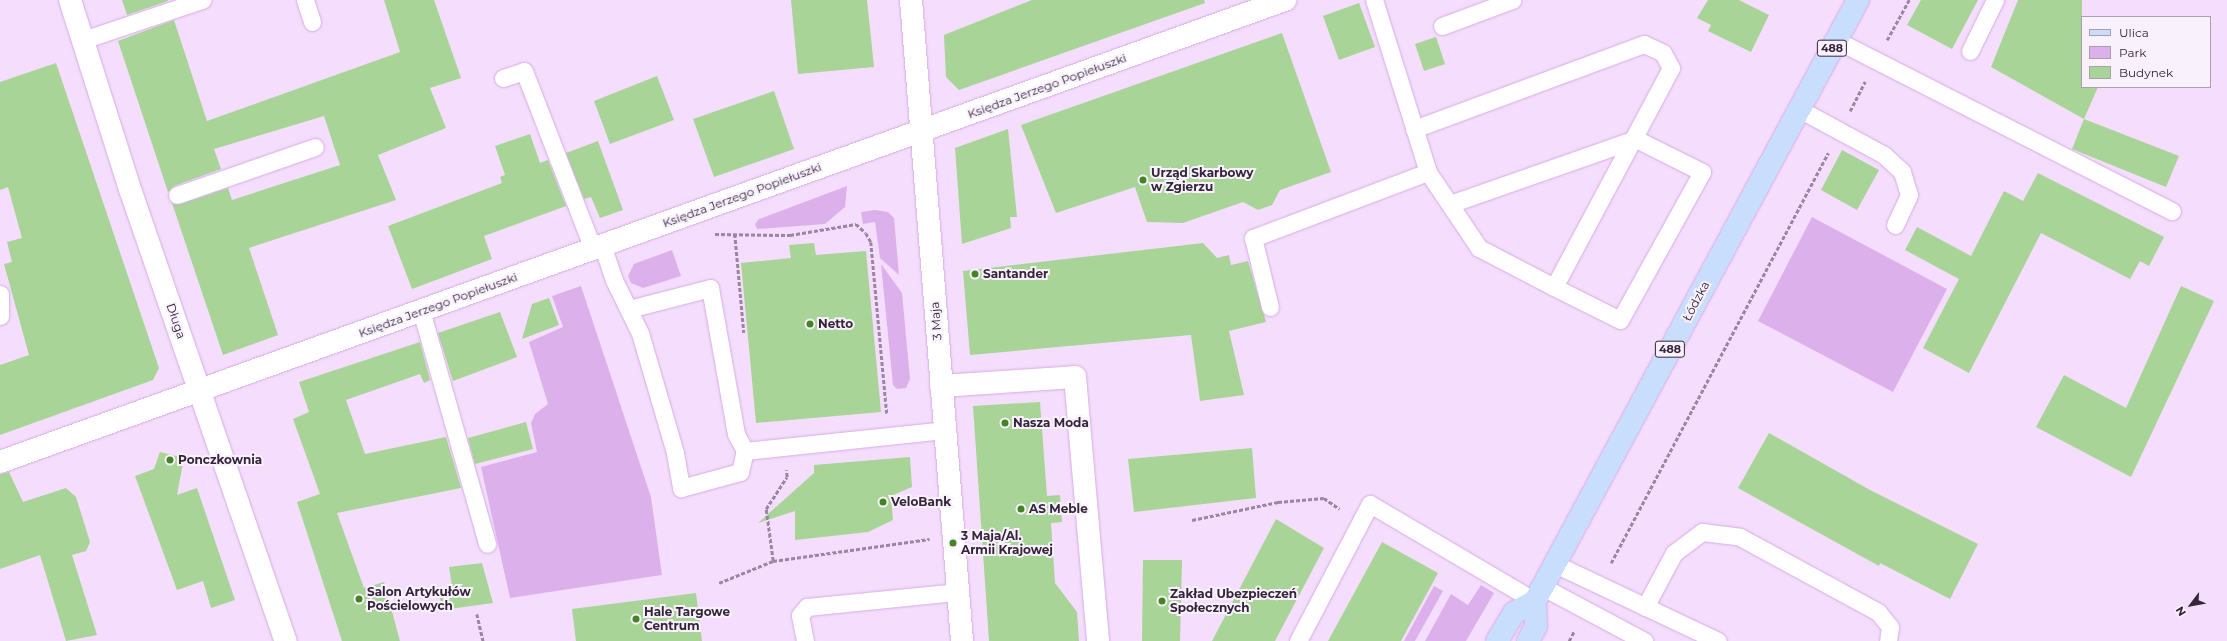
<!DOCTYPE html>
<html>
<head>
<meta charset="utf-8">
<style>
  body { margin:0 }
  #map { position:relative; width:2227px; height:641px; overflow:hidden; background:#f5ddfe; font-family:Montserrat,sans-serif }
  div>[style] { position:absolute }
  .green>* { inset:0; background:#dcb1eb }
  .building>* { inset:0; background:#a8d497 }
  .path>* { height:2.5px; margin-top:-1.25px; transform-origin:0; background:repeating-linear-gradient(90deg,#9a86a1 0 4px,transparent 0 6px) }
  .roads { filter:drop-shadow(0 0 1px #d3ace1) drop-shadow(0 0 1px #d3ace1) }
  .service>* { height:17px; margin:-8.5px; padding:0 8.5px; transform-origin:8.5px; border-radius:8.5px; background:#fff }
  .minor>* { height:22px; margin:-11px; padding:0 11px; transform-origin:11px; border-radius:11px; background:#fff }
  .tertiary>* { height:22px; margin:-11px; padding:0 11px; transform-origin:11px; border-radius:11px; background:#fff }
  .secondary>* { height:22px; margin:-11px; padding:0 11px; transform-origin:11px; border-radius:11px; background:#fff }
  .primary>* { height:22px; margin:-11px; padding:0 11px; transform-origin:11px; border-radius:11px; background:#c9defc }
  .dots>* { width:11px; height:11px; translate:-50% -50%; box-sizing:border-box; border:2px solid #f9f1fc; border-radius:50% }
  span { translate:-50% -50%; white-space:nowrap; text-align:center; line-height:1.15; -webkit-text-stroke:4px #f9f1fc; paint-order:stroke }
  .shield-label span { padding:1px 3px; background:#f9f1fc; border:1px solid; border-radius:3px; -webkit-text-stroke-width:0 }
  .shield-label { font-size:11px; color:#34253a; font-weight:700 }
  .street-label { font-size:12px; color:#34253a }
  .poi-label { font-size:12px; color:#34253a; font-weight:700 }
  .left { translate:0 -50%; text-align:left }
  .legend { position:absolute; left:2081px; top:16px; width:130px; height:72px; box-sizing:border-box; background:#f9f1fc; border:1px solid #aa9fae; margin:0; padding:5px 7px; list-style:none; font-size:12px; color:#34253a }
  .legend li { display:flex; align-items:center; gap:8px; height:20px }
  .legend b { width:20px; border:1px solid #aa9fae }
  .north { position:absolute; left:2171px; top:585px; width:40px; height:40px; -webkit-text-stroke:3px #f9f1fc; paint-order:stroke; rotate:238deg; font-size:11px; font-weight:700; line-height:16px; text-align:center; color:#34253a }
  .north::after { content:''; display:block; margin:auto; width:14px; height:18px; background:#34253a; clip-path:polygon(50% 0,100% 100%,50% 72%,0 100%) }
</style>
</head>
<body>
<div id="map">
  <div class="green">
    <div style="clip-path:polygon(847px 186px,845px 207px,825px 224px,757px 229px,755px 224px,759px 219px)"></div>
    <div style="clip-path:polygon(875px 210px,888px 212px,894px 218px,899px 275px,880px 258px,875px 222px,863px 224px,861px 212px)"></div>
    <div style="clip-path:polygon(1812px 217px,1947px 289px,1893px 392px,1758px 321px)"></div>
    <div style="clip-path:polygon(672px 250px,681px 276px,643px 288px,631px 283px,628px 276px,634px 264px)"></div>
    <div style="clip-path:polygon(881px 264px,902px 293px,910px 379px,906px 388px,897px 389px,893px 385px)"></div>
    <div style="clip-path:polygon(581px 286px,651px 497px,662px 575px,510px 598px,481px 467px,537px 452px,531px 423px,535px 414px,548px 404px,529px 342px,563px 327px,552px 296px)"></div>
    <div style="clip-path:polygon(1481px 585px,1494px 593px,1466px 641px,1425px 641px,1451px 594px,1468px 605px)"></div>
    <div style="clip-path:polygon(1434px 586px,1443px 591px,1415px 641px,1404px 641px)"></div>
  </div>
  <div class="building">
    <div style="clip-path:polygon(122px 0,168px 0,168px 1px,127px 15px)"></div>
    <div style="clip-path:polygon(384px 0,434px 0,461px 78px,430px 88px,446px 128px,378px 155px,396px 200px,249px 248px,278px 335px,223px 355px,172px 203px,180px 204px,228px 188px,232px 200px,340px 165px,324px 116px,214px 149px,221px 169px,174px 186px,168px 192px,118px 41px,174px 20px,207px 121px,400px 52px)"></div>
    <div style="clip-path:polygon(791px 0,867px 0,874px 67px,798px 74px)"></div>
    <div style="clip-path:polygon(1032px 0,1204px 0,1205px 3px,959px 90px,946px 77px,944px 35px)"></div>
    <div style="clip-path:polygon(1708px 0,1739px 0,1769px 15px,1751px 52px,1708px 31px,1711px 25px,1697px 18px)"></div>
    <div style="clip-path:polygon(1921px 0,1978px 0,1952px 49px,1907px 25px)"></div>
    <div style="clip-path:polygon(2018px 0,2082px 0,2082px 87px,2098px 87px,2084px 119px,1991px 67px)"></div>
    <div style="clip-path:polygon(1359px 3px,1375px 47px,1339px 60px,1323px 16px)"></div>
    <div style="clip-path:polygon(1282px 33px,1331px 172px,1280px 190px,1272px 205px,1258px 210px,1243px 202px,1183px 223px,1147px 222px,1135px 187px,1056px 213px,1021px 125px)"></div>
    <div style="clip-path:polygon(1436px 37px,1445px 64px,1424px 71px,1415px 44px)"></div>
    <div style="clip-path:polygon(56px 63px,159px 368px,153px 380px,0 435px,0 365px,29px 355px,4px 264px,12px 262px,7px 242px,22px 238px,8px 187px,0 190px,0 82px)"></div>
    <div style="clip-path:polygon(657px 76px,674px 120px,610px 144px,594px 101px)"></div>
    <div style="clip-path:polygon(774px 91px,794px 149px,714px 177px,693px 119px)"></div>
    <div style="clip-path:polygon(2084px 119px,2179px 156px,2166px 187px,2072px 149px)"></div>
    <div style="clip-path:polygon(1008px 129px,1017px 217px,1010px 217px,1011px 228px,962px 244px,955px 148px)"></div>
    <div style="clip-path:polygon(530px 134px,540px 163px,548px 160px,566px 206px,484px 236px,492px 259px,412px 289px,388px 226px,502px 183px,500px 177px,505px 175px,495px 146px)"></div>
    <div style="clip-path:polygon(598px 141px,623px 210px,600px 218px,591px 197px,584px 199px,566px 153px)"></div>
    <div style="clip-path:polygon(1842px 150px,1879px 170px,1857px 210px,1821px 190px)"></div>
    <div style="clip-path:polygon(2038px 173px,2164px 237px,2149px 266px,2140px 261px,2130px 279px,2041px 233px,1969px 373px,1923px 348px,1959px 279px,1905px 250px,1917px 227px,1971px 256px,2004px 191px,2023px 201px)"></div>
    <div style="clip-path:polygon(814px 243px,816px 255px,866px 251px,881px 412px,756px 423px,741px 263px,791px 258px,789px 245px)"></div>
    <div style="clip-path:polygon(1203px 243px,1217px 258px,1229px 255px,1231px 265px,1248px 261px,1264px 315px,1266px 322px,1229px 331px,1244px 395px,1200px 401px,1191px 335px,970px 355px,963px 271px)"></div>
    <div style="clip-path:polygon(2181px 286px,2214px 301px,2131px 477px,2036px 427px,2064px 375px,2126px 408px)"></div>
    <div style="clip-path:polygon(549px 298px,559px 325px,522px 339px,532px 304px)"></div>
    <div style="clip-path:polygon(500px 312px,517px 357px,453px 381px,438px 333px)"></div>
    <div style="clip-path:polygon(420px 342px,430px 380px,424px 383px,420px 374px,346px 400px,365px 454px,446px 437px,461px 488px,337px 513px,364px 588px,384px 582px,400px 641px,342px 641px,297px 502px,320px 494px,293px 419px,309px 412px,299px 382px)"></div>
    <div style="clip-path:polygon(1040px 402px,1047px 496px,1060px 495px,1062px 522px,1051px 523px,1055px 583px,1077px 612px,1079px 641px,989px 641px,973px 406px)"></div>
    <div style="clip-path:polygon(526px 422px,533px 449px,475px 464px,468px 438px)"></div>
    <div style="clip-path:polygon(1769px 433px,1870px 490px,1978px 544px,1950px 599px,1880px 563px,1879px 566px,1738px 488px)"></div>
    <div style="clip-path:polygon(1252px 448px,1256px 498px,1134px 512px,1128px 459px)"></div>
    <div style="clip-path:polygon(160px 452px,184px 458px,177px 495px,197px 488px,235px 600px,211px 608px,203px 581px,177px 590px,135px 476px,154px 469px)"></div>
    <div style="clip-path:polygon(910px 457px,912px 487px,891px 496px,893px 520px,868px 532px,795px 540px,795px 511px,758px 523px,814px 473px,814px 465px)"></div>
    <div style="clip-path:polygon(9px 472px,23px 502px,66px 488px,76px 497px,90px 542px,86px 551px,72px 555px,97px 635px,66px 641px,40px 555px,0 569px,0 474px)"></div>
    <div style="clip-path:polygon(1276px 519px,1324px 548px,1275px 641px,1212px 641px)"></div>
    <div style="clip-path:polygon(1382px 542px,1438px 573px,1401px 641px,1328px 641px)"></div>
    <div style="clip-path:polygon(1143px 560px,1182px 560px,1180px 641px,1142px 641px)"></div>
    <div style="clip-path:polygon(482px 563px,493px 603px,442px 610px,438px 588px,452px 586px,449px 567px)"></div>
    <div style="clip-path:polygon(696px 593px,702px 641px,576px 641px,572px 609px)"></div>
  </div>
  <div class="path">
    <div style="left:1887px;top:40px;width:46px;rotate:-61.2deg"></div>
    <div style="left:1850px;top:111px;width:33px;rotate:-63deg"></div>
    <div style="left:715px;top:234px;width:75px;rotate:0.8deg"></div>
    <div style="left:790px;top:235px;width:67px;rotate:-9.5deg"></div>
    <div style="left:856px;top:224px;width:13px;rotate:42deg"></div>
    <div style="left:866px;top:233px;width:10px;rotate:61deg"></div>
    <div style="left:871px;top:242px;width:172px;rotate:84.7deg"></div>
    <div style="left:735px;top:234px;width:99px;rotate:84.8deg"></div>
    <div style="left:1192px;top:520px;width:88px;rotate:-11.8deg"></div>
    <div style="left:1278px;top:502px;width:46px;rotate:-5deg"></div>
    <div style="left:1324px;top:498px;width:19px;rotate:35deg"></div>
    <div style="left:773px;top:561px;width:52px;rotate:-97.7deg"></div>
    <div style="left:766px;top:509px;width:38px;rotate:-57deg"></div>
    <div style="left:787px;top:477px;width:7px;rotate:-98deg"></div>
    <div style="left:1611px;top:563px;width:464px;rotate:-62.1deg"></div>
    <div style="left:719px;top:583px;width:58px;rotate:-22.2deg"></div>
    <div style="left:773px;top:561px;width:158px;rotate:-8deg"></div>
    <div style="left:477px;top:614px;width:28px;rotate:77deg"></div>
    <div style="left:1569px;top:641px;width:11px;rotate:-63deg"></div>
  </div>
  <div class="roads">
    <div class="service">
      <div style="left:305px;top:0;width:23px;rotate:72deg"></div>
      <div style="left:1442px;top:26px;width:75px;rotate:-20.4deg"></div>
      <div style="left:83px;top:40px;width:126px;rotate:-18.6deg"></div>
      <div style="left:1836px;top:40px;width:377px;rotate:27deg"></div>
      <div style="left:1970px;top:51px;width:57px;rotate:-63.9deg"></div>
      <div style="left:503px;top:78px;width:22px;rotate:-18deg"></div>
      <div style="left:524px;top:71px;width:191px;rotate:68.8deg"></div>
      <div style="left:1799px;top:109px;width:97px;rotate:28.4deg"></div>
      <div style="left:1884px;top:155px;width:25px;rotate:43deg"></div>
      <div style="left:1902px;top:172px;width:24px;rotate:73deg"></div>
      <div style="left:1909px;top:195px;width:33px;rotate:115deg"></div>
      <div style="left:1414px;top:129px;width:245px;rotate:-20.3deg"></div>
      <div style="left:1644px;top:44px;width:21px;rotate:25deg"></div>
      <div style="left:1663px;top:53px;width:17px;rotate:62deg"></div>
      <div style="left:1671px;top:68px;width:248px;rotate:118.1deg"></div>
      <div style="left:1554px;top:287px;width:85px;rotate:-152.5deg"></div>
      <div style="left:1479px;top:248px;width:92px;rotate:-123.9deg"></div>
      <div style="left:177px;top:195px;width:146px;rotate:-19.2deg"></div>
      <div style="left:1450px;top:204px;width:197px;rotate:-19.3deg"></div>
      <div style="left:1636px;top:139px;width:74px;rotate:26.6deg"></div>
      <div style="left:1702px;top:172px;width:169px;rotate:119deg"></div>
      <div style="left:1620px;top:320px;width:74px;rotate:-153.4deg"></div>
      <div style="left:602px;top:245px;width:37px;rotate:71deg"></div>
      <div style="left:614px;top:280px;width:59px;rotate:63.9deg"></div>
      <div style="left:640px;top:333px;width:125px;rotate:73.7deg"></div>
      <div style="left:675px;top:453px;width:36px;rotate:80deg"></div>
      <div style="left:681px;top:488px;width:61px;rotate:-15.2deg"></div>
      <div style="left:740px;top:472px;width:22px;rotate:-77deg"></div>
      <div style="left:745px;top:451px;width:200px;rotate:-6deg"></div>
      <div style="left:0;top:294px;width:22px;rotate:90deg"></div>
      <div style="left:1270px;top:307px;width:71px;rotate:-103.8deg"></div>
      <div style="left:1253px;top:238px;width:187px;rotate:-20.7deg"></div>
      <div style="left:1428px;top:172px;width:180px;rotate:-107.4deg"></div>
      <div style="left:629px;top:309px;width:84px;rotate:-14.5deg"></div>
      <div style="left:710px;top:288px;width:148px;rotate:79.9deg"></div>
      <div style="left:736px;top:434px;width:19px;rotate:62deg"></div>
      <div style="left:421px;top:310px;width:243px;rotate:74.2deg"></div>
      <div style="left:1555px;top:564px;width:180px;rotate:25.3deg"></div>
      <div style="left:1543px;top:587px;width:115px;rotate:28.1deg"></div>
      <div style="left:1645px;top:607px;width:61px;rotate:-61.8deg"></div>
      <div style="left:1674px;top:553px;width:35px;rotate:-37deg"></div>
      <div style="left:1702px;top:532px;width:38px;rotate:7deg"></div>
      <div style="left:1740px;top:537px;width:157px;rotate:28.5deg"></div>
      <div style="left:1878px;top:612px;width:19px;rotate:51deg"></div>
      <div style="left:1890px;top:627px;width:14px;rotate:98deg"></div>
      <div style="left:805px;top:641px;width:26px;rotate:-101deg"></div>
      <div style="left:800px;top:615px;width:11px;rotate:-49deg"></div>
      <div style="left:807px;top:607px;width:152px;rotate:-5.7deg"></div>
      <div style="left:1298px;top:641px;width:155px;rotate:-62.3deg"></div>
      <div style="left:1370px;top:504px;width:191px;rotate:30.5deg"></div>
    </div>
    <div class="minor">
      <div style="left:941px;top:386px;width:134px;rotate:-3.8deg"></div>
      <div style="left:1075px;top:377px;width:265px;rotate:85deg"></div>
    </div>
    <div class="tertiary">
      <div style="left:70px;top:0;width:201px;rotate:72.4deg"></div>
      <div style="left:131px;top:192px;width:475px;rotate:71deg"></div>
      <div style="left:0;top:462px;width:1366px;rotate:-19.78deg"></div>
    </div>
    <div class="secondary">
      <div style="left:911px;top:0;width:643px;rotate:85.45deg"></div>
    </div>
    <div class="primary">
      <div style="left:1535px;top:601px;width:682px;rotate:-61.74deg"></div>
      <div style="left:1497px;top:641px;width:33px;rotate:-59deg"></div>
      <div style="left:1514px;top:613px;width:24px;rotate:-30deg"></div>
      <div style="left:1528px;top:641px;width:17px;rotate:-62deg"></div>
      <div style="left:1536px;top:626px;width:25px;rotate:-92deg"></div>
    </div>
  </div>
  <div class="dots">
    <div style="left:1143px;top:180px;background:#448424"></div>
    <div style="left:975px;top:274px;background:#448424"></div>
    <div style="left:810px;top:324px;background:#448424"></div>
    <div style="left:1005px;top:423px;background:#448424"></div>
    <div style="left:170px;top:460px;background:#448424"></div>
    <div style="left:883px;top:502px;background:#448424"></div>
    <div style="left:1021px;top:509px;background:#448424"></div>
    <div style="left:953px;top:543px;background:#448424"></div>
    <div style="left:359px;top:599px;background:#448424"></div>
    <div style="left:1162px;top:601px;background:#448424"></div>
    <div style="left:636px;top:619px;background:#448424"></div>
  </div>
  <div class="shield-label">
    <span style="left:1832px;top:48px">488</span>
    <span style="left:1670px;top:349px">488</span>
  </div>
  <div class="street-label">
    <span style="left:1047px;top:86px;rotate:-20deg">Księdza Jerzego Popiełuszki</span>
    <span style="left:742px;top:195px;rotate:-20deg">Księdza Jerzego Popiełuszki</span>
    <span style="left:1696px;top:301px;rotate:-62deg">Łódzka</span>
    <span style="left:438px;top:305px;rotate:-20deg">Księdza Jerzego Popiełuszki</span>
    <span style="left:176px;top:321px;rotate:71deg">Długa</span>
    <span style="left:936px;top:321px;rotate:-94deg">3 Maja</span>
  </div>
  <div class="poi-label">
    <span class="left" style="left:1151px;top:180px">Urząd Skarbowy<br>w Zgierzu</span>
    <span class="left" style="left:983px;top:274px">Santander</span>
    <span class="left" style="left:818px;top:324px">Netto</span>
    <span class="left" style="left:1013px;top:423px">Nasza Moda</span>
    <span class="left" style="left:178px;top:460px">Ponczkownia</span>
    <span class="left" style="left:891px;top:502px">VeloBank</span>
    <span class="left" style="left:1029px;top:509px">AS Meble</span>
    <span class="left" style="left:961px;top:543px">3 Maja/Al.<br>Armii Krajowej</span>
    <span class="left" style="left:367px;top:599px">Salon Artykułów<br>Pościelowych</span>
    <span class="left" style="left:1170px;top:601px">Zakład Ubezpieczeń<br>Społecznych</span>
    <span class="left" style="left:644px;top:619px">Hale Targowe<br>Centrum</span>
  </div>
  <ul class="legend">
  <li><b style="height:5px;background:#c9defc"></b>Ulica</li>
  <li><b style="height:11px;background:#dcb1eb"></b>Park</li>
  <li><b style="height:11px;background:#a8d497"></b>Budynek</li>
  </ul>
  <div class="north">N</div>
</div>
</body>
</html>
